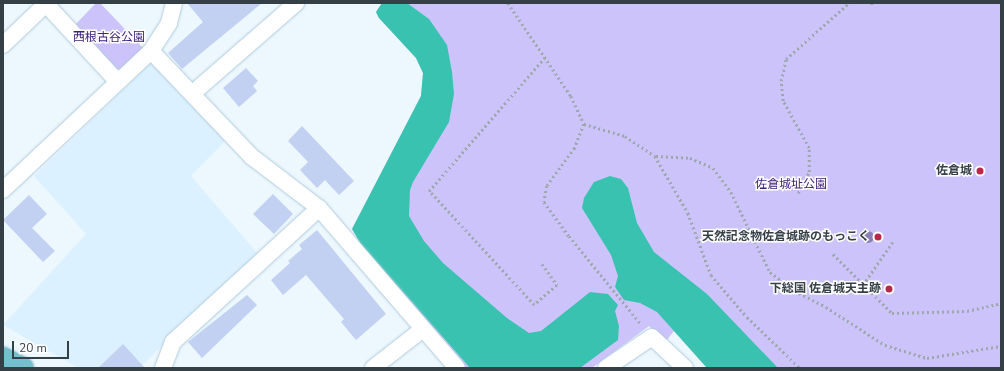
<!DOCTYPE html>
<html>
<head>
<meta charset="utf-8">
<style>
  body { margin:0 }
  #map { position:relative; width:1004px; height:371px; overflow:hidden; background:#ecf7fe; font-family:"Nunito Sans","Noto Sans JP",sans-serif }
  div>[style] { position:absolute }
  .built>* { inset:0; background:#dcf1ff }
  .green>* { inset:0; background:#ccc3fb }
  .water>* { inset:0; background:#3ac2b1 }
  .building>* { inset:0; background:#c2d1f1 }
  .path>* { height:2.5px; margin-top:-1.25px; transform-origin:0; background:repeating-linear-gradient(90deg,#9ca7ae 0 2px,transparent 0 5px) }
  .roads { filter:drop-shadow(0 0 1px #afcadb) drop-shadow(0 0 1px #afcadb) }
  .minor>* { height:16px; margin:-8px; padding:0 8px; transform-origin:8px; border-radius:8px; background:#fff }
  .trunk>* { height:22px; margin:-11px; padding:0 11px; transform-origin:11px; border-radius:11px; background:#74c0cc }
  .trees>* { width:12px; height:12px; margin:-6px; border-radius:50%; background:#8c81b7 }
  .dots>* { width:11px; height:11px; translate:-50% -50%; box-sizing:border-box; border:2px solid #fff; border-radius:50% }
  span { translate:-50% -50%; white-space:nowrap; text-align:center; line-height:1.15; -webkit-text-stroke:3px #fff; paint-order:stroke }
  .park-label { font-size:12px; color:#3e207d }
  .poi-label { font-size:12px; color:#343f46; font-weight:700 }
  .right { translate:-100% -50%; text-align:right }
  .frame { position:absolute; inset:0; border:4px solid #343f46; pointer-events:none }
  .scale { position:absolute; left:12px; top:341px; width:57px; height:18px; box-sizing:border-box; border:2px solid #343f46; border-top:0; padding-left:5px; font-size:12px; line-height:14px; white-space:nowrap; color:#343f46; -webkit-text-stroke:3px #fff; paint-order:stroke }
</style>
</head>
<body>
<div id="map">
  <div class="built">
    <div style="clip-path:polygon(151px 63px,226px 140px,191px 176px,258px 254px,139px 368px,78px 368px,3px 325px,86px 234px,34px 176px)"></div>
  </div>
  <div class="green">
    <div style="clip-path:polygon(96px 3px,100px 3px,143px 48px,124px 69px,114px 69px,73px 27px)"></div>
    <div style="clip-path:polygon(382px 3px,1001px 3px,1001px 368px,707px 368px,674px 331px,666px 341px,649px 326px,592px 368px,462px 368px,417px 315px,352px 229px,421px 96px,423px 73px,416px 58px,379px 18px,376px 12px)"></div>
  </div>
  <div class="water">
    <div style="clip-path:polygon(382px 3px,407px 3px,429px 19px,447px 45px,452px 72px,454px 94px,449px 122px,413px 182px,410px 190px,409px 216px,424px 241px,443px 263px,507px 318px,529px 333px,541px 331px,590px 292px,608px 294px,618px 305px,615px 311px,619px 326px,618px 340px,580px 368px,470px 368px,360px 243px,352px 229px,421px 96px,423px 73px,416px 58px,379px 18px,376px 12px)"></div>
    <div style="clip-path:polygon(610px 176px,621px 179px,628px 188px,637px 223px,654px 252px,707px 294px,778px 368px,707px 368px,657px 312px,640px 303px,624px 300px,615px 287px,618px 276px,611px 255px,582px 208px,584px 198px,594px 182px)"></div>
  </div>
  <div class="building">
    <div style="clip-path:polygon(187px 3px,262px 3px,182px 69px,168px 53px,203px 22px)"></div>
    <div style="clip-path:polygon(246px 68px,258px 81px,253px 86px,257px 91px,239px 107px,223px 88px)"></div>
    <div style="clip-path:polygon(302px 126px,354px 181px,339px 195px,325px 180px,317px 188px,300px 170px,308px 162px,288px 141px)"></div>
    <div style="clip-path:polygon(273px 194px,293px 214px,274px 234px,253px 214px)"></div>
    <div style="clip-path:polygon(29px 195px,47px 214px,32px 228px,55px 251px,43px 262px,3px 220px)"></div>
    <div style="clip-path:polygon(317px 230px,386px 314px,356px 340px,341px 322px,344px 319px,306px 275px,283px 295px,271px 280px,290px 263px,288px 261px,302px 249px,299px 245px)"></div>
    <div style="clip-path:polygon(247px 295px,257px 305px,202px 358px,188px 342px)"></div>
    <div style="clip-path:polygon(123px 344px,145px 368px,98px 368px)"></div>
  </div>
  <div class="path">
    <div style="left:508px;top:3px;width:112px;rotate:55.9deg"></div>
    <div style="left:571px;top:96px;width:31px;rotate:65deg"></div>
    <div style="left:584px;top:124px;width:43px;rotate:16.3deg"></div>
    <div style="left:625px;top:136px;width:36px;rotate:34deg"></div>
    <div style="left:655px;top:156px;width:66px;rotate:59.9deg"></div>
    <div style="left:688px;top:213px;width:66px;rotate:69.6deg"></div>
    <div style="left:711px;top:275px;width:55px;rotate:49.4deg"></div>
    <div style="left:747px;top:317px;width:74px;rotate:43.9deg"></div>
    <div style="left:872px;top:3px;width:2px;rotate:90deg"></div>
    <div style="left:584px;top:124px;width:26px;rotate:111deg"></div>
    <div style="left:575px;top:148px;width:47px;rotate:126.4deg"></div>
    <div style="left:547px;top:186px;width:16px;rotate:101deg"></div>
    <div style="left:544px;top:202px;width:42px;rotate:53.7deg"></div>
    <div style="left:569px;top:236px;width:114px;rotate:50.7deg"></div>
    <div style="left:656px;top:156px;width:34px;rotate:3deg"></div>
    <div style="left:690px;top:158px;width:25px;rotate:23deg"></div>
    <div style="left:713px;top:168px;width:30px;rotate:53deg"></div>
    <div style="left:731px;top:192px;width:89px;rotate:64deg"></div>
    <div style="left:770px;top:272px;width:36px;rotate:36deg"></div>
    <div style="left:799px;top:293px;width:30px;rotate:27deg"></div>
    <div style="left:826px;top:307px;width:70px;rotate:32.8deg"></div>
    <div style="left:885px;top:345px;width:44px;rotate:17.2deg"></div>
    <div style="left:927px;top:358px;width:75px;rotate:-9.2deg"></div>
    <div style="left:798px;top:193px;width:24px;rotate:-62deg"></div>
    <div style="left:809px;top:172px;width:24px;rotate:-90deg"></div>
    <div style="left:809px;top:148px;width:54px;rotate:-119deg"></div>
    <div style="left:783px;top:101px;width:20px;rotate:-96deg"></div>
    <div style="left:781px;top:81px;width:23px;rotate:-77deg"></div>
    <div style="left:786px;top:59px;width:84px;rotate:-41.6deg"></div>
    <div style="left:833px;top:254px;width:83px;rotate:45deg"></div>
    <div style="left:892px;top:313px;width:75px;rotate:-1.5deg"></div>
    <div style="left:967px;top:311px;width:35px;rotate:-13deg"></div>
    <div style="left:542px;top:264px;width:26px;rotate:54deg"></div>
    <div style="left:557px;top:285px;width:30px;rotate:139deg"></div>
    <div style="left:534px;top:305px;width:155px;rotate:-132.6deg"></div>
    <div style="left:429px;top:191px;width:177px;rotate:-49.1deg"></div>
    <div style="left:863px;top:285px;width:53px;rotate:-55.7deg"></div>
  </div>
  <div class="roads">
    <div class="minor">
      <div style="left:45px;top:3px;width:106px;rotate:47.3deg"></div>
      <div style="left:3px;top:45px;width:59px;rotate:-43.6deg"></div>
      <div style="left:151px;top:51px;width:146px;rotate:46.4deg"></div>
      <div style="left:252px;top:157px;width:84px;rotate:37.3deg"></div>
      <div style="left:319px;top:208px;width:211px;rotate:49.2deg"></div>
      <div style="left:193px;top:93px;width:137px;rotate:-41.1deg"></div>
      <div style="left:3px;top:190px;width:203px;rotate:-43.2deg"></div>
      <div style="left:151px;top:51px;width:33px;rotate:-57deg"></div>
      <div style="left:169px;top:23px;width:21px;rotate:-76deg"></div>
      <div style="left:163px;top:368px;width:28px;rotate:-69deg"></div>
      <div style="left:173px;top:342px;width:198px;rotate:-42.5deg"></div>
      <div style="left:373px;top:368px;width:63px;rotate:-38deg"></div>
      <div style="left:606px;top:368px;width:55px;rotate:-34deg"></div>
      <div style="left:652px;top:337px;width:45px;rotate:43.2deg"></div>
    </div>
    <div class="trunk">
      <div style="left:3px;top:358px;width:22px;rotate:27deg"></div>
    </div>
  </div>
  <div class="trees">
    <div style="left:868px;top:237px"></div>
  </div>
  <div class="dots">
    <div style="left:980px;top:171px;background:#b9284b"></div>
    <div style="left:878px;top:237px;background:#b9284b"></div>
    <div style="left:889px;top:289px;background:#b9284b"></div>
  </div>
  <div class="park-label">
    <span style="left:109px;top:38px">西根古谷公園</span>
    <span style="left:791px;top:185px">佐倉城址公園</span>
  </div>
  <div class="poi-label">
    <span class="right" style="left:972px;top:171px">佐倉城</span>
    <span class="right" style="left:870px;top:237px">天然記念物佐倉城跡のもっこく</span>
    <span class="right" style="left:881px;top:289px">下総国 佐倉城天主跡</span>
  </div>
  <div class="frame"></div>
  <div class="scale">20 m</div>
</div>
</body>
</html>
